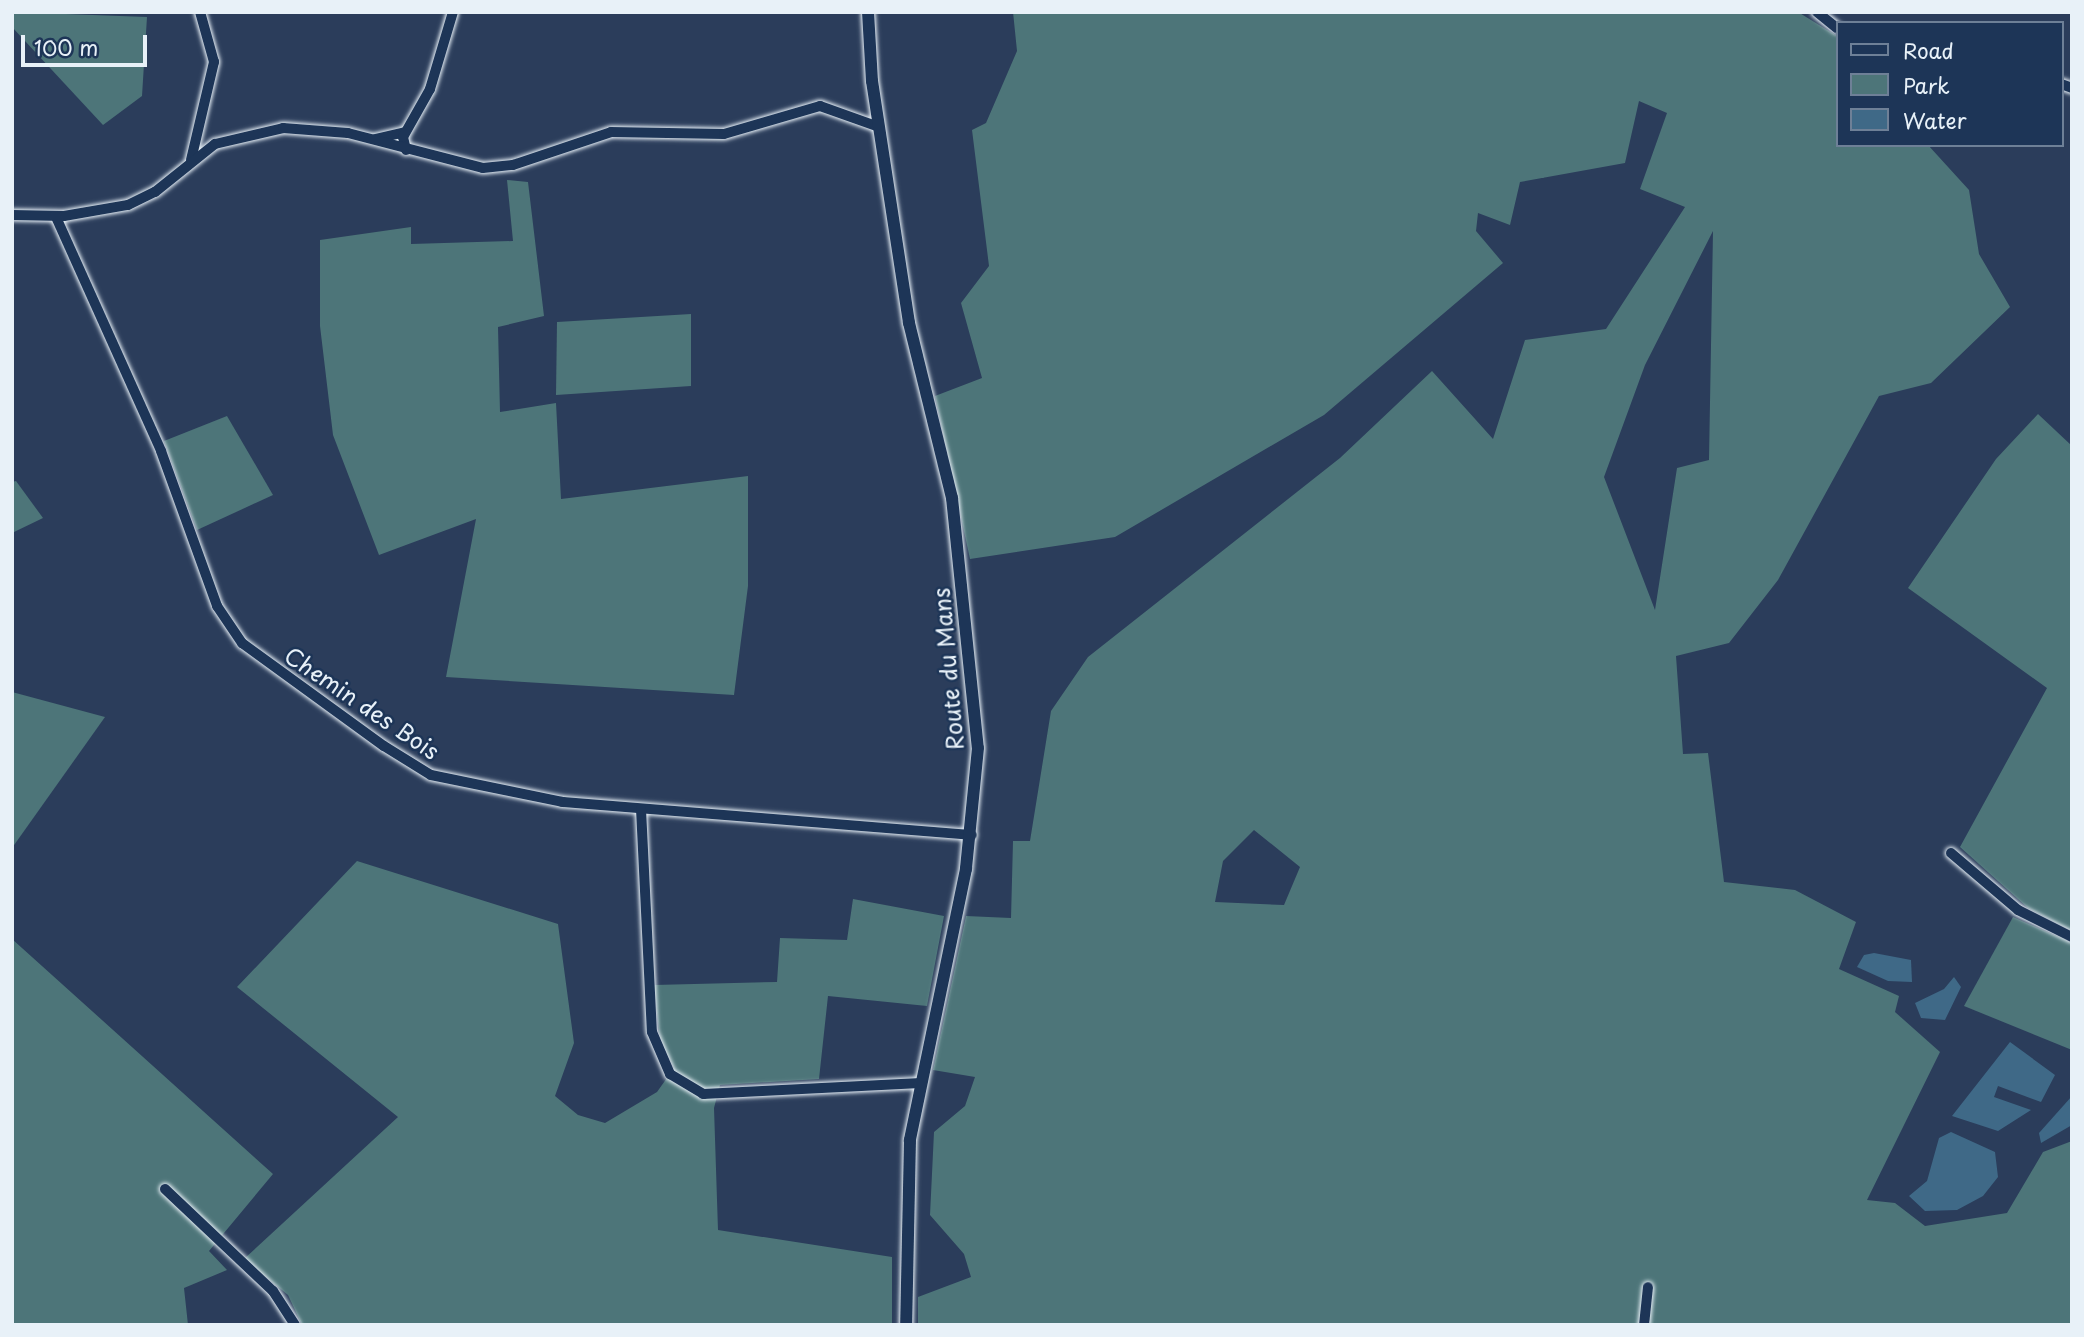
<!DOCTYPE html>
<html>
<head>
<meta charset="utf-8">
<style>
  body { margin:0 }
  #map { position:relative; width:2084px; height:1337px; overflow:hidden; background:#2b3d5b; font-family:"Playpen Sans",sans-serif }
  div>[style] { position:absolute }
  .green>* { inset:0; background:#4d7579 }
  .water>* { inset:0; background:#3f6987 }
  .roads { filter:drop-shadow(0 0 2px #e8f1f8) drop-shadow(0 0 2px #e8f1f8) }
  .minor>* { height:10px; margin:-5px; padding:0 5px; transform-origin:5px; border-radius:5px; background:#1d3557 }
  .tertiary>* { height:12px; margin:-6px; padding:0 6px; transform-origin:6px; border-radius:6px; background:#1d3557 }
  span { translate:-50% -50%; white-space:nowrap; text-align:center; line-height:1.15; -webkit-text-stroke:5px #1d3557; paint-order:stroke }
  .street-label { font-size:23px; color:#e8f1f8 }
  .frame { position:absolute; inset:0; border:14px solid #e8f1f8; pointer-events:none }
  .legend { position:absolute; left:1836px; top:21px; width:228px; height:126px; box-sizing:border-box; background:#1d3557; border:2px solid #6e8097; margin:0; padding:9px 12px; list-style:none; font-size:21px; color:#e8f1f8 }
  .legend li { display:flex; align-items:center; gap:14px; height:35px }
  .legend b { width:35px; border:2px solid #6e8097 }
  .scale { position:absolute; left:21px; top:35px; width:126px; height:32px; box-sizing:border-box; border:4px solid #e8f1f8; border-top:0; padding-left:9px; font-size:21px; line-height:24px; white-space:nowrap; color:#e8f1f8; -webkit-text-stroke:5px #1d3557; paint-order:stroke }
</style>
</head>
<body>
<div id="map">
  <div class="green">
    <div style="clip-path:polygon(12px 12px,147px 17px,142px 96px,103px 125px,12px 27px)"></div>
    <div style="clip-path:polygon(evenodd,1013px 12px,1798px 12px,1837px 36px,1837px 145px,1928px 145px,1969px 190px,1979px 254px,2010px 307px,1931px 383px,1879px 396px,1778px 580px,1729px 643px,1676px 656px,1683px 754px,1708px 753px,1724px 882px,1795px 890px,1856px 922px,1839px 969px,1899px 996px,1895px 1012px,1940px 1052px,1867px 1200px,1895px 1203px,1925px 1226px,2007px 1213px,2043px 1152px,2072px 1141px,2072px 1324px,918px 1325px,918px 1297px,971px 1277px,964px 1254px,930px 1215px,934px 1132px,965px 1106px,975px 1077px,933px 1070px,966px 916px,1011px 918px,1013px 841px,1030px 841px,1051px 711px,1088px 657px,1340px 458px,1432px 371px,1493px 439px,1525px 340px,1606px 329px,1685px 207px,1640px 189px,1667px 113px,1639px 101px,1625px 163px,1520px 182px,1510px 225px,1478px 213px,1476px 231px,1503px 263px,1324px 415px,1115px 537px,970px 559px,935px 396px,982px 378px,961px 303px,989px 266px,972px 130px,986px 123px,1017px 51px,1013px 12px,1713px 231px,1709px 460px,1677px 468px,1655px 610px,1604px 477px,1645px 365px,1713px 231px,1013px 12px,1254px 830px,1300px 867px,1284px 905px,1215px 902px,1223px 861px,1254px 830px)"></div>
    <div style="clip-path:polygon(507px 180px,528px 182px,544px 316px,498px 327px,500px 412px,556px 403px,561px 499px,748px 476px,748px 586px,734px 695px,446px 677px,476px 519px,379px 555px,333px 435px,320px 326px,320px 240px,411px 227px,411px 244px,513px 241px)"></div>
    <div style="clip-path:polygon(691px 314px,691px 386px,556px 395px,557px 322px)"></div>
    <div style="clip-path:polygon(2038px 414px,2072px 446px,2072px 931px,2028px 908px,1960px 847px,2047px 688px,1908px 588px,1996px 459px)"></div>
    <div style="clip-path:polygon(227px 416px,273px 495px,197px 530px,164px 441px)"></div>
    <div style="clip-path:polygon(16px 481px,43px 518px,12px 533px,12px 482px)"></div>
    <div style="clip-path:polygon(12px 692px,105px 717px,12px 848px)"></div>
    <div style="clip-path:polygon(357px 861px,558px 924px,574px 1043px,555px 1096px,578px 1115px,605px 1123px,657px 1092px,674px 1068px,660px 1040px,654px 985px,777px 982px,780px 938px,847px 940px,853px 899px,944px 916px,927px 1006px,828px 996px,819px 1079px,720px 1085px,714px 1108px,718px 1230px,892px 1257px,892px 1325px,302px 1325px,288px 1295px,244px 1259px,398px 1117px,237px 987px)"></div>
    <div style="clip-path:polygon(2013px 917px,2072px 943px,2072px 1050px,1964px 1006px)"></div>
    <div style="clip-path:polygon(12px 939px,273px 1174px,209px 1251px,227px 1270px,184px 1288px,188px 1325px,12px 1325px)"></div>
  </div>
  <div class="water">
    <div style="clip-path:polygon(1874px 953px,1911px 960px,1912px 982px,1888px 981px,1857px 967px,1864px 955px)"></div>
    <div style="clip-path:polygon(1954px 977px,1961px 987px,1945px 1020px,1921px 1018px,1915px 1003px,1944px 989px)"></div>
    <div style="clip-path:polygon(2010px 1042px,2055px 1075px,2041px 1102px,1998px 1086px,1994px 1097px,2031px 1110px,1998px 1131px,1952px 1116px)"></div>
    <div style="clip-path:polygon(2072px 1096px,2072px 1125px,2041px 1143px,2039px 1133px)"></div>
    <div style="clip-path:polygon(1951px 1132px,1995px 1152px,1998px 1177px,1983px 1196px,1957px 1210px,1925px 1211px,1909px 1196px,1927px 1181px,1939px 1138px)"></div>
  </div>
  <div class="roads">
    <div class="minor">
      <div style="left:1817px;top:12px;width:26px;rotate:39deg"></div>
      <div style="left:2061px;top:84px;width:12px;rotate:20deg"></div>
      <div style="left:375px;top:139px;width:31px;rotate:-13deg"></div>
      <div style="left:406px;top:150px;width:13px;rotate:-103deg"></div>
      <div style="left:403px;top:137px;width:55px;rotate:-60.6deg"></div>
      <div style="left:430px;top:89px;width:80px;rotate:-73.4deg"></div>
      <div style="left:191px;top:160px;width:101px;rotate:-76.8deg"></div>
      <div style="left:214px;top:62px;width:52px;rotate:-105.6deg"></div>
      <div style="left:12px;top:215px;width:52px;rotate:1.1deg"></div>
      <div style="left:64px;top:216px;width:65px;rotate:-9.8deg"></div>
      <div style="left:128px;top:205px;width:30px;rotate:-26deg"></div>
      <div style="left:155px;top:192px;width:77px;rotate:-38.7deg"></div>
      <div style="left:215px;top:144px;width:70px;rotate:-13.2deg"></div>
      <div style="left:283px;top:128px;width:65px;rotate:4.4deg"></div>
      <div style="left:348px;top:133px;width:139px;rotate:14.5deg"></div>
      <div style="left:483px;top:168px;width:30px;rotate:-6deg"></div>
      <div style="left:513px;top:165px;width:103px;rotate:-18.6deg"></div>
      <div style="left:611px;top:132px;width:113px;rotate:1deg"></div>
      <div style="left:724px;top:134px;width:100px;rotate:-16.3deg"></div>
      <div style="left:820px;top:106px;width:63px;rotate:19.6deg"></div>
      <div style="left:56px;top:217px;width:256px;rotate:65.8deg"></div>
      <div style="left:161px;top:451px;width:165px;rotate:70.1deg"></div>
      <div style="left:217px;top:606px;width:45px;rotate:56deg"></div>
      <div style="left:242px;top:643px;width:175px;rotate:36deg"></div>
      <div style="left:384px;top:746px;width:55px;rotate:31.7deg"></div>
      <div style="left:431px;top:775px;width:134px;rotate:11.6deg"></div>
      <div style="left:562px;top:802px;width:411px;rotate:4.6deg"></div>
      <div style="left:641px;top:809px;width:223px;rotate:87.2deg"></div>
      <div style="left:652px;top:1032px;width:46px;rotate:66.8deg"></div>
      <div style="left:670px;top:1074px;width:39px;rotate:31deg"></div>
      <div style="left:703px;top:1094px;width:218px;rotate:-2.9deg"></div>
      <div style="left:1951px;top:853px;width:88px;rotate:40.4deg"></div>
      <div style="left:2018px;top:910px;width:60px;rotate:26.6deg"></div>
      <div style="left:165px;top:1189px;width:149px;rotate:43.4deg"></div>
      <div style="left:273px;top:1291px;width:40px;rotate:57.1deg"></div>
      <div style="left:1644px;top:1325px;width:38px;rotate:-84deg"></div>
    </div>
    <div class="tertiary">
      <div style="left:868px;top:12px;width:69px;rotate:86.7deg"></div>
      <div style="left:872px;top:81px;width:245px;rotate:81.3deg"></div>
      <div style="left:909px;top:323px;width:180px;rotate:76.2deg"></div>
      <div style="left:952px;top:498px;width:251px;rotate:84.1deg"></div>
      <div style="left:978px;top:748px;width:122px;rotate:95.7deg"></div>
      <div style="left:966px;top:869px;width:277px;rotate:101.7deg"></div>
      <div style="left:910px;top:1140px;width:185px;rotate:91.2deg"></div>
    </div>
  </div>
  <div class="street-label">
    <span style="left:948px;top:669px;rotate:-95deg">Route du Mans</span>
    <span style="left:362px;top:703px;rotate:34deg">Chemin des Bois</span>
  </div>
  <div class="frame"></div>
  <ul class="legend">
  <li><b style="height:9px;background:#1d3557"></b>Road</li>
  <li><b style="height:19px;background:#4d7579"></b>Park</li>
  <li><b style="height:19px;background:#3f6987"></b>Water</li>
  </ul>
  <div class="scale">100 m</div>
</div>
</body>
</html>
